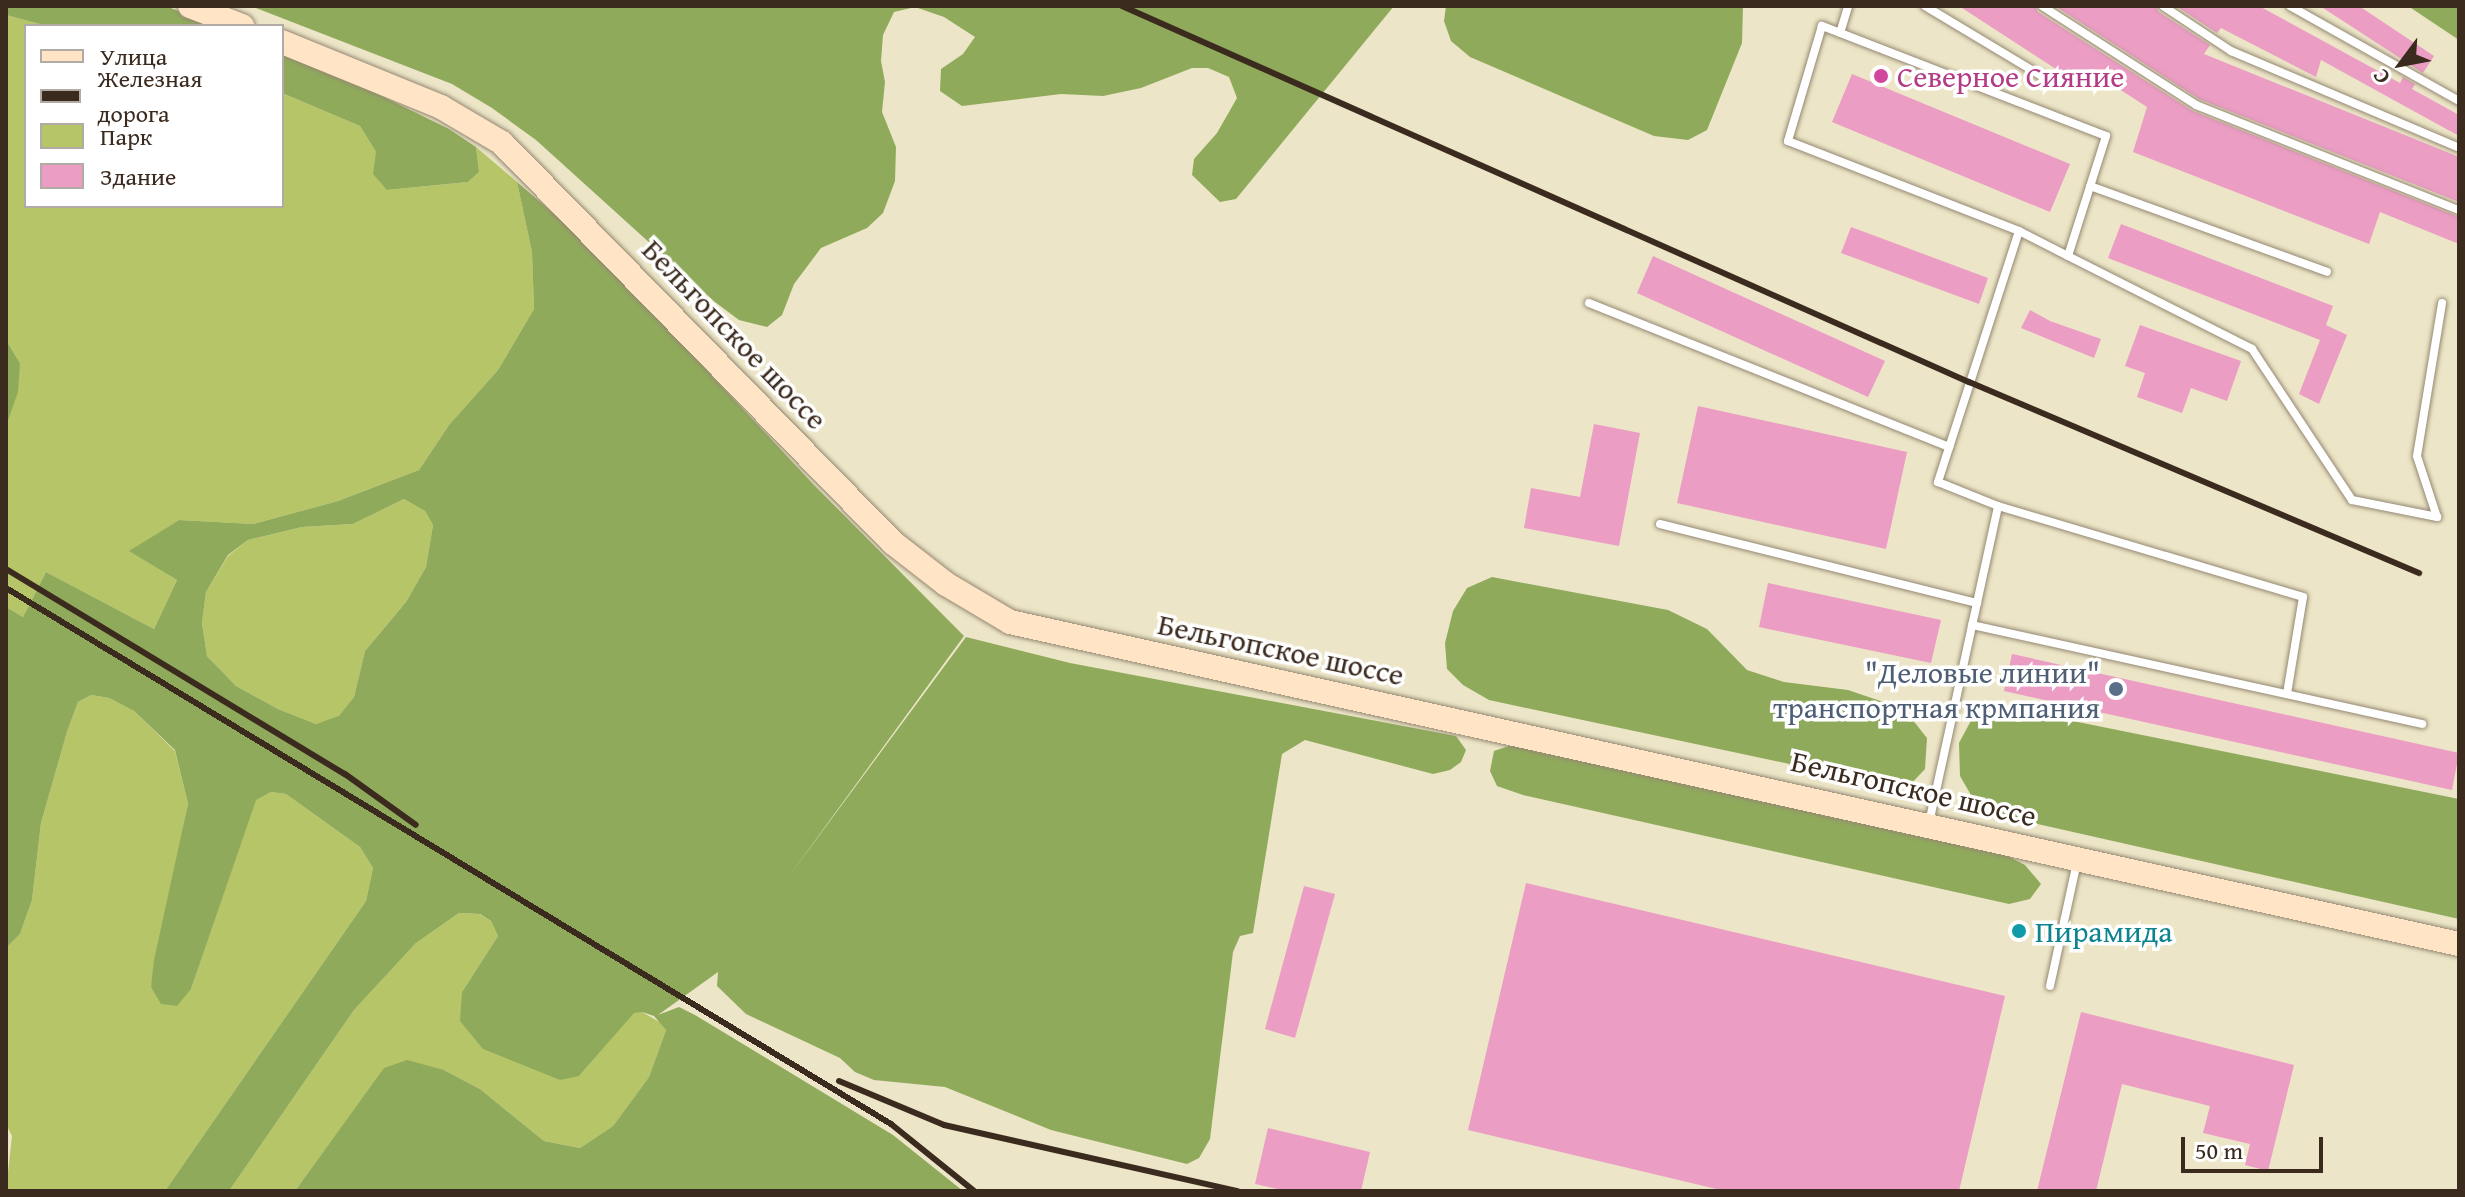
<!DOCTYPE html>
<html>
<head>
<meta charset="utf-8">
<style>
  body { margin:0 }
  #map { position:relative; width:2465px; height:1197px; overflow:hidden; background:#ece5c7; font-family:"Gentium Book Plus",serif }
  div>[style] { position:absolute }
  .green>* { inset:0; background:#b5c567 }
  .forest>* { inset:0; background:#90aa5c }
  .building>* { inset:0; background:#eb9dc4 }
  .roads { filter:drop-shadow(0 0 2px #948872) drop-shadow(0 0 2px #948872) }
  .lane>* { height:8px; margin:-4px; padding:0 4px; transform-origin:4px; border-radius:4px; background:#fff }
  .secondary>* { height:24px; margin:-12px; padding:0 12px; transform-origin:12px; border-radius:12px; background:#ffe4c6 }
  .rail>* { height:6px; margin:-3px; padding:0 3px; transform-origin:3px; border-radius:3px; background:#3b2a1e }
  .dots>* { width:22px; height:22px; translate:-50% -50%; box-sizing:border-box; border:4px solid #fff; border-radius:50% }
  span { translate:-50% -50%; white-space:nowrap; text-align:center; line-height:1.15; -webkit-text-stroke:7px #fff; paint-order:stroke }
  .hotel-label { font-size:30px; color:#b23c85 }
  .left { translate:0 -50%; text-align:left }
  .street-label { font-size:30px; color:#3b2a1e }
  .service-label { font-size:30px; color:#4e5e75 }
  .right { translate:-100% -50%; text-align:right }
  .culture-label { font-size:30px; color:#0d838f }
  .frame { position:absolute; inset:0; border:8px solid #3b2a1e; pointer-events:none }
  .legend { position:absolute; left:24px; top:24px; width:260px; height:184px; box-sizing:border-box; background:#fff; border:2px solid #b1aaa5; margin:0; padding:10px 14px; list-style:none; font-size:24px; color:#3b2a1e }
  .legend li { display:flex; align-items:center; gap:16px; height:40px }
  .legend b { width:40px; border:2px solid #b1aaa5 }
  .north { position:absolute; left:2361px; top:24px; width:80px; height:80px; -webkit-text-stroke:6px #fff; paint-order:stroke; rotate:238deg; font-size:22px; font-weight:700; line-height:32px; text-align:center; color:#3b2a1e }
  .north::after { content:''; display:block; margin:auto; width:28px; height:36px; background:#3b2a1e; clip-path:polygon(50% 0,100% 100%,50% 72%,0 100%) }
  .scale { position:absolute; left:2181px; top:1137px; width:142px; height:36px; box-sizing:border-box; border:4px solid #3b2a1e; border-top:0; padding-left:10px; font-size:24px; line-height:28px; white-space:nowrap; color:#3b2a1e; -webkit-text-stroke:6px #fff; paint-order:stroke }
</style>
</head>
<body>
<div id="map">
  <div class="green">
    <div style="clip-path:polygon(6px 15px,47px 26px,26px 26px,26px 206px,282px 206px,282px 93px,360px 126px,376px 152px,387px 190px,468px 182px,479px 172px,476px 147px,517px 182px,532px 252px,534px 309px,498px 370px,449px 425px,419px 470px,338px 501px,253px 524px,179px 520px,130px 551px,177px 580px,154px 629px,46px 572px,23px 617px,6px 607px,6px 426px,20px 363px,6px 340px)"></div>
    <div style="clip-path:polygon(404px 499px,425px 511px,433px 525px,426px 567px,406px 602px,365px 651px,354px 697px,339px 717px,316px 724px,278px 709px,236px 686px,207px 656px,202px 623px,206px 592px,228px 556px,248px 540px,302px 527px,353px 524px)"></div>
    <div style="clip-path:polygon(91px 695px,109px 698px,134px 711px,175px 751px,188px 804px,151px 987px,191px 989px,255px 800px,271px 792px,286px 794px,360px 847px,373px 868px,366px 901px,165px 1191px,6px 1191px,12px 1136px,6px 1124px,6px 948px,20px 934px,32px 900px,41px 823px,67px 732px,78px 702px)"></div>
    <div style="clip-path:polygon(459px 913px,479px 914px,491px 921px,498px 936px,462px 992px,579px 1076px,634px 1012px,642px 1012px,663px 1024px,666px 1030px,649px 1077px,613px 1126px,580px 1148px,544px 1141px,480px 1089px,444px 1070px,384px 1069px,295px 1191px,229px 1191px,354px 1010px,416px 943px)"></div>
  </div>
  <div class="forest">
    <div style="clip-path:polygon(6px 6px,166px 6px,216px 26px,47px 26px,6px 15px)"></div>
    <div style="clip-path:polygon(251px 6px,1394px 6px,1236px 199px,1220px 202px,1192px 175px,1194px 159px,1217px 133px,1237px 98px,1229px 77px,1208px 68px,1192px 68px,1141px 88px,1103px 96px,1061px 94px,962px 106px,940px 91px,941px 69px,963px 54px,975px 37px,944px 17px,915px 7px,894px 12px,883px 35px,881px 61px,885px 82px,882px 112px,896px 147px,895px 181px,883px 213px,867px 228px,821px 248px,794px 284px,782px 315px,767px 327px,739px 320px,715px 302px,536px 140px,492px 108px,452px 84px)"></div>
    <div style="clip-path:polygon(1446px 6px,1743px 6px,1742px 43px,1707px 130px,1688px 140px,1654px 136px,1470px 57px,1451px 41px,1444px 21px)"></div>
    <div style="clip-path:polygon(2408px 6px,2459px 6px,2459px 40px)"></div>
    <div style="clip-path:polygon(282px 52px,341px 76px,449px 129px,476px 147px,479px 172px,468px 182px,387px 190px,373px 174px,376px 152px,360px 126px,282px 93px)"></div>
    <div style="clip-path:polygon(evenodd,517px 182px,591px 246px,813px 484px,964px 636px,787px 879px,966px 637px,1070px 663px,1456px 736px,1466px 750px,1461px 762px,1450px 770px,1433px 774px,1305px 740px,1282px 754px,1253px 933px,1240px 936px,1233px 952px,1210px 1139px,1199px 1158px,1187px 1164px,1051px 1130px,945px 1087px,874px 1080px,855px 1072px,840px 1058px,746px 1014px,717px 986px,718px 972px,658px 1015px,679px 1007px,695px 1015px,893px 1135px,963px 1191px,295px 1191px,384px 1068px,407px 1060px,444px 1070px,480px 1089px,544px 1141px,580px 1148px,613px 1126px,649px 1077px,666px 1030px,654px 1016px,642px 1012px,634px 1013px,579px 1076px,560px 1080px,483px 1049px,460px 1021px,462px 992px,498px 936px,491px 921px,480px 914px,459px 913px,416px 943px,354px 1010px,229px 1191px,165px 1191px,366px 901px,373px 868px,360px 847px,286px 794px,271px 792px,256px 800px,191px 989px,177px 1006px,161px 1004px,151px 987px,154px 960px,188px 804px,175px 750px,134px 711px,109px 698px,91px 695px,78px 702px,67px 732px,41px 823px,32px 900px,20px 934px,6px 948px,6px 607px,23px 617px,46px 572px,154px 629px,177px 580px,129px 551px,179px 520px,253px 524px,338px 501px,419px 470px,449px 425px,498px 370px,534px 309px,532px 252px,517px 182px,404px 499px,425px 511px,433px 525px,426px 567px,406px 602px,365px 651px,354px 697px,339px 716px,316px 724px,278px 709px,236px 686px,207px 656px,202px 623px,206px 592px,228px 555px,248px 540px,302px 527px,353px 524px,404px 499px)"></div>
    <div style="clip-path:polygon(6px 340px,20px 363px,18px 392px,6px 426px)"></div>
    <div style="clip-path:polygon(1492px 577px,1668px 610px,1707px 629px,1747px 670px,1784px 682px,1848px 690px,1904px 709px,1927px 738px,1925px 769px,1910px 785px,1893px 786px,1489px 700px,1463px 685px,1447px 669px,1445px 643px,1453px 611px,1467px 588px)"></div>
    <div style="clip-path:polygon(1994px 705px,2459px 799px,2459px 919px,2006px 817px,1975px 802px,1960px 776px,1959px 743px,1974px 715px)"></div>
    <div style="clip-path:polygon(1518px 743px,2002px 853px,2025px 865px,2041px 884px,2030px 899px,2009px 904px,1523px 795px,1497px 786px,1490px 771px,1494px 751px)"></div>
  </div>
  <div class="building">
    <div style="clip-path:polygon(1959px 6px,2035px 6px,2038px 12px,2193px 111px,2459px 217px,2459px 244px,2380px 212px,2369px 244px,2133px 152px,2147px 107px,2096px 74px,2079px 84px)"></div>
    <div style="clip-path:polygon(2055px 6px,2156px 6px,2159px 12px,2210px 45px,2204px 54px,2459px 157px,2459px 202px,2199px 99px)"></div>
    <div style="clip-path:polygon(2176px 6px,2259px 6px,2400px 83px,2403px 77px,2415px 84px,2412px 89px,2459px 115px,2459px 136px,2321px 60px,2316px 77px,2221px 28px,2217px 33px)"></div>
    <div style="clip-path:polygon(2320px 6px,2359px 6px,2434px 56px,2423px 73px)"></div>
    <div style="clip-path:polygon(1852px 74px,2070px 164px,2050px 212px,1832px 122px)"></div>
    <div style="clip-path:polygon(2121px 224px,2333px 306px,2326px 325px,2347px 335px,2319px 404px,2299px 394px,2320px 340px,2108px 258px)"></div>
    <div style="clip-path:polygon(1851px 227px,1988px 278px,1979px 304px,1841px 253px)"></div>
    <div style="clip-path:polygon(1653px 256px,1885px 361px,1868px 397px,1637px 293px)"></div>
    <div style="clip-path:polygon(2030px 310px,2050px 321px,2101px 339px,2094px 358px,2021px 328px)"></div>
    <div style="clip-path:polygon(2140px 325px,2241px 361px,2227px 401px,2191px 388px,2182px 413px,2137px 397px,2145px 373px,2125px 366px)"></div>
    <div style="clip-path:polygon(1698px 406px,1907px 452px,1886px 549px,1677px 503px)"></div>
    <div style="clip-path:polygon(1594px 424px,1640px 433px,1619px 546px,1524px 528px,1531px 488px,1580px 497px)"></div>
    <div style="clip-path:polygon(1768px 583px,1941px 620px,1931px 663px,1759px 627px)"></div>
    <div style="clip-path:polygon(2012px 654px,2459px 753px,2452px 790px,2004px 691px)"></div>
    <div style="clip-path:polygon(1526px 883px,2005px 996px,1959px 1191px,1725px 1191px,1468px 1130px)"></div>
    <div style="clip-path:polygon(1304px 886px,1335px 894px,1295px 1038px,1265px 1029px)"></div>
    <div style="clip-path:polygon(2081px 1012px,2294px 1065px,2268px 1171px,2245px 1165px,2250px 1144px,2203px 1133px,2210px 1106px,2122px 1084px,2096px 1191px,2037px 1191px)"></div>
    <div style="clip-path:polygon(1268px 1128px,1370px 1152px,1361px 1191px,1287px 1191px,1255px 1184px)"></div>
  </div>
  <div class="roads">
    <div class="lane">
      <div style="left:1925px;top:6px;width:146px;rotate:31deg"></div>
      <div style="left:2042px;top:6px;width:183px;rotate:32.7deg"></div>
      <div style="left:2196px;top:105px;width:283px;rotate:21.8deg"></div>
      <div style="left:2163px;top:6px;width:82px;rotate:33.5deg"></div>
      <div style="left:2231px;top:51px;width:248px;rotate:23deg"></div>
      <div style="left:2290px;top:6px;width:194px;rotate:29.3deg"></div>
      <div style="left:1840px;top:33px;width:28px;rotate:-73deg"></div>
      <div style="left:2090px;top:186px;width:252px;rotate:19.9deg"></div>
      <div style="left:2019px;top:231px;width:264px;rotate:107.9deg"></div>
      <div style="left:1938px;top:482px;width:65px;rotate:21.8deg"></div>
      <div style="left:1998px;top:506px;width:318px;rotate:16.6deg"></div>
      <div style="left:2303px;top:597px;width:98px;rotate:99.4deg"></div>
      <div style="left:2068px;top:256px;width:126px;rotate:-72.4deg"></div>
      <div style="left:2106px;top:136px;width:305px;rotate:-158.8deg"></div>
      <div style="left:1822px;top:26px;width:120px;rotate:106.5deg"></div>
      <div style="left:1788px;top:141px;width:248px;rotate:21.3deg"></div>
      <div style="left:2019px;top:231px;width:55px;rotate:27deg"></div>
      <div style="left:2068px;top:256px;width:206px;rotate:26.8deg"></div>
      <div style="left:2252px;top:349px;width:181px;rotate:56.5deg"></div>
      <div style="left:2352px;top:500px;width:87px;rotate:11.3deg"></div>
      <div style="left:2437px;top:517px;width:64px;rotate:-108.2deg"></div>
      <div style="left:2417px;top:456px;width:155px;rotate:-80.7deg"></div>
      <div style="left:1589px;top:303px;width:388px;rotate:21.8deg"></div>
      <div style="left:1660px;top:524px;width:327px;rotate:14deg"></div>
      <div style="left:1972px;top:625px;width:461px;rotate:12.4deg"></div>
      <div style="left:1929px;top:823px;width:324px;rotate:-77.7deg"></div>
      <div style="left:2050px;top:986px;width:127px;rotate:-77.7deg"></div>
    </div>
    <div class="secondary">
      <div style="left:190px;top:6px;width:56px;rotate:21deg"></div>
      <div style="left:282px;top:42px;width:172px;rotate:22.2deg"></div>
      <div style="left:441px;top:107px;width:71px;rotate:30.5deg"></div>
      <div style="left:502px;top:143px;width:558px;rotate:45.65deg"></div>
      <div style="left:892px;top:542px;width:68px;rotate:37.9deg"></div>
      <div style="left:946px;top:584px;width:74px;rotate:30.7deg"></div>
      <div style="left:1010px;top:622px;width:1484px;rotate:12.53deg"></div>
    </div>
  </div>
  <div class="rail">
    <div style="left:1122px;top:6px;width:927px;rotate:23.94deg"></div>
    <div style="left:1969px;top:382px;width:489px;rotate:23deg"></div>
    <div style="left:6px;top:569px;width:396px;rotate:31.2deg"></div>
    <div style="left:345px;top:774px;width:87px;rotate:35.7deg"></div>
    <div style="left:6px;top:588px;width:1035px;rotate:31.2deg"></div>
    <div style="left:891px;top:1124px;width:107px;rotate:38.9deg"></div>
    <div style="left:839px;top:1081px;width:114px;rotate:22.7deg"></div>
    <div style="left:944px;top:1125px;width:301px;rotate:12.7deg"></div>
  </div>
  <div class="dots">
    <div style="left:1881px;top:76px;background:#d1479c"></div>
    <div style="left:2116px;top:689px;background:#5c6f8a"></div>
    <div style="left:2019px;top:931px;background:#0f9aa8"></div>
  </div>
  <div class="hotel-label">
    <span class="left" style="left:1897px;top:76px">Северное Сияние</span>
  </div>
  <div class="street-label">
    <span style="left:735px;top:334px;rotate:46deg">Бельгопское шоссе</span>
    <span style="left:1281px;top:649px;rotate:12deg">Бельгопское шоссе</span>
    <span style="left:1914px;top:788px;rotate:13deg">Бельгопское шоссе</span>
  </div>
  <div class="service-label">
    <span class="right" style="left:2100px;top:689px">"Деловые линии"<br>транспортная крмпания</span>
  </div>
  <div class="culture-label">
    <span class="left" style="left:2035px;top:931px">Пирамида</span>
  </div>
  <div class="frame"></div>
  <ul class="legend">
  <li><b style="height:10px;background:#ffe4c6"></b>Улица</li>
  <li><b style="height:10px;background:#3b2a1e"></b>Железная дорога</li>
  <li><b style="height:22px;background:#b5c567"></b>Парк</li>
  <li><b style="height:22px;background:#eb9dc4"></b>Здание</li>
  </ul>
  <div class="north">С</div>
  <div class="scale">50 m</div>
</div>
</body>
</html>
